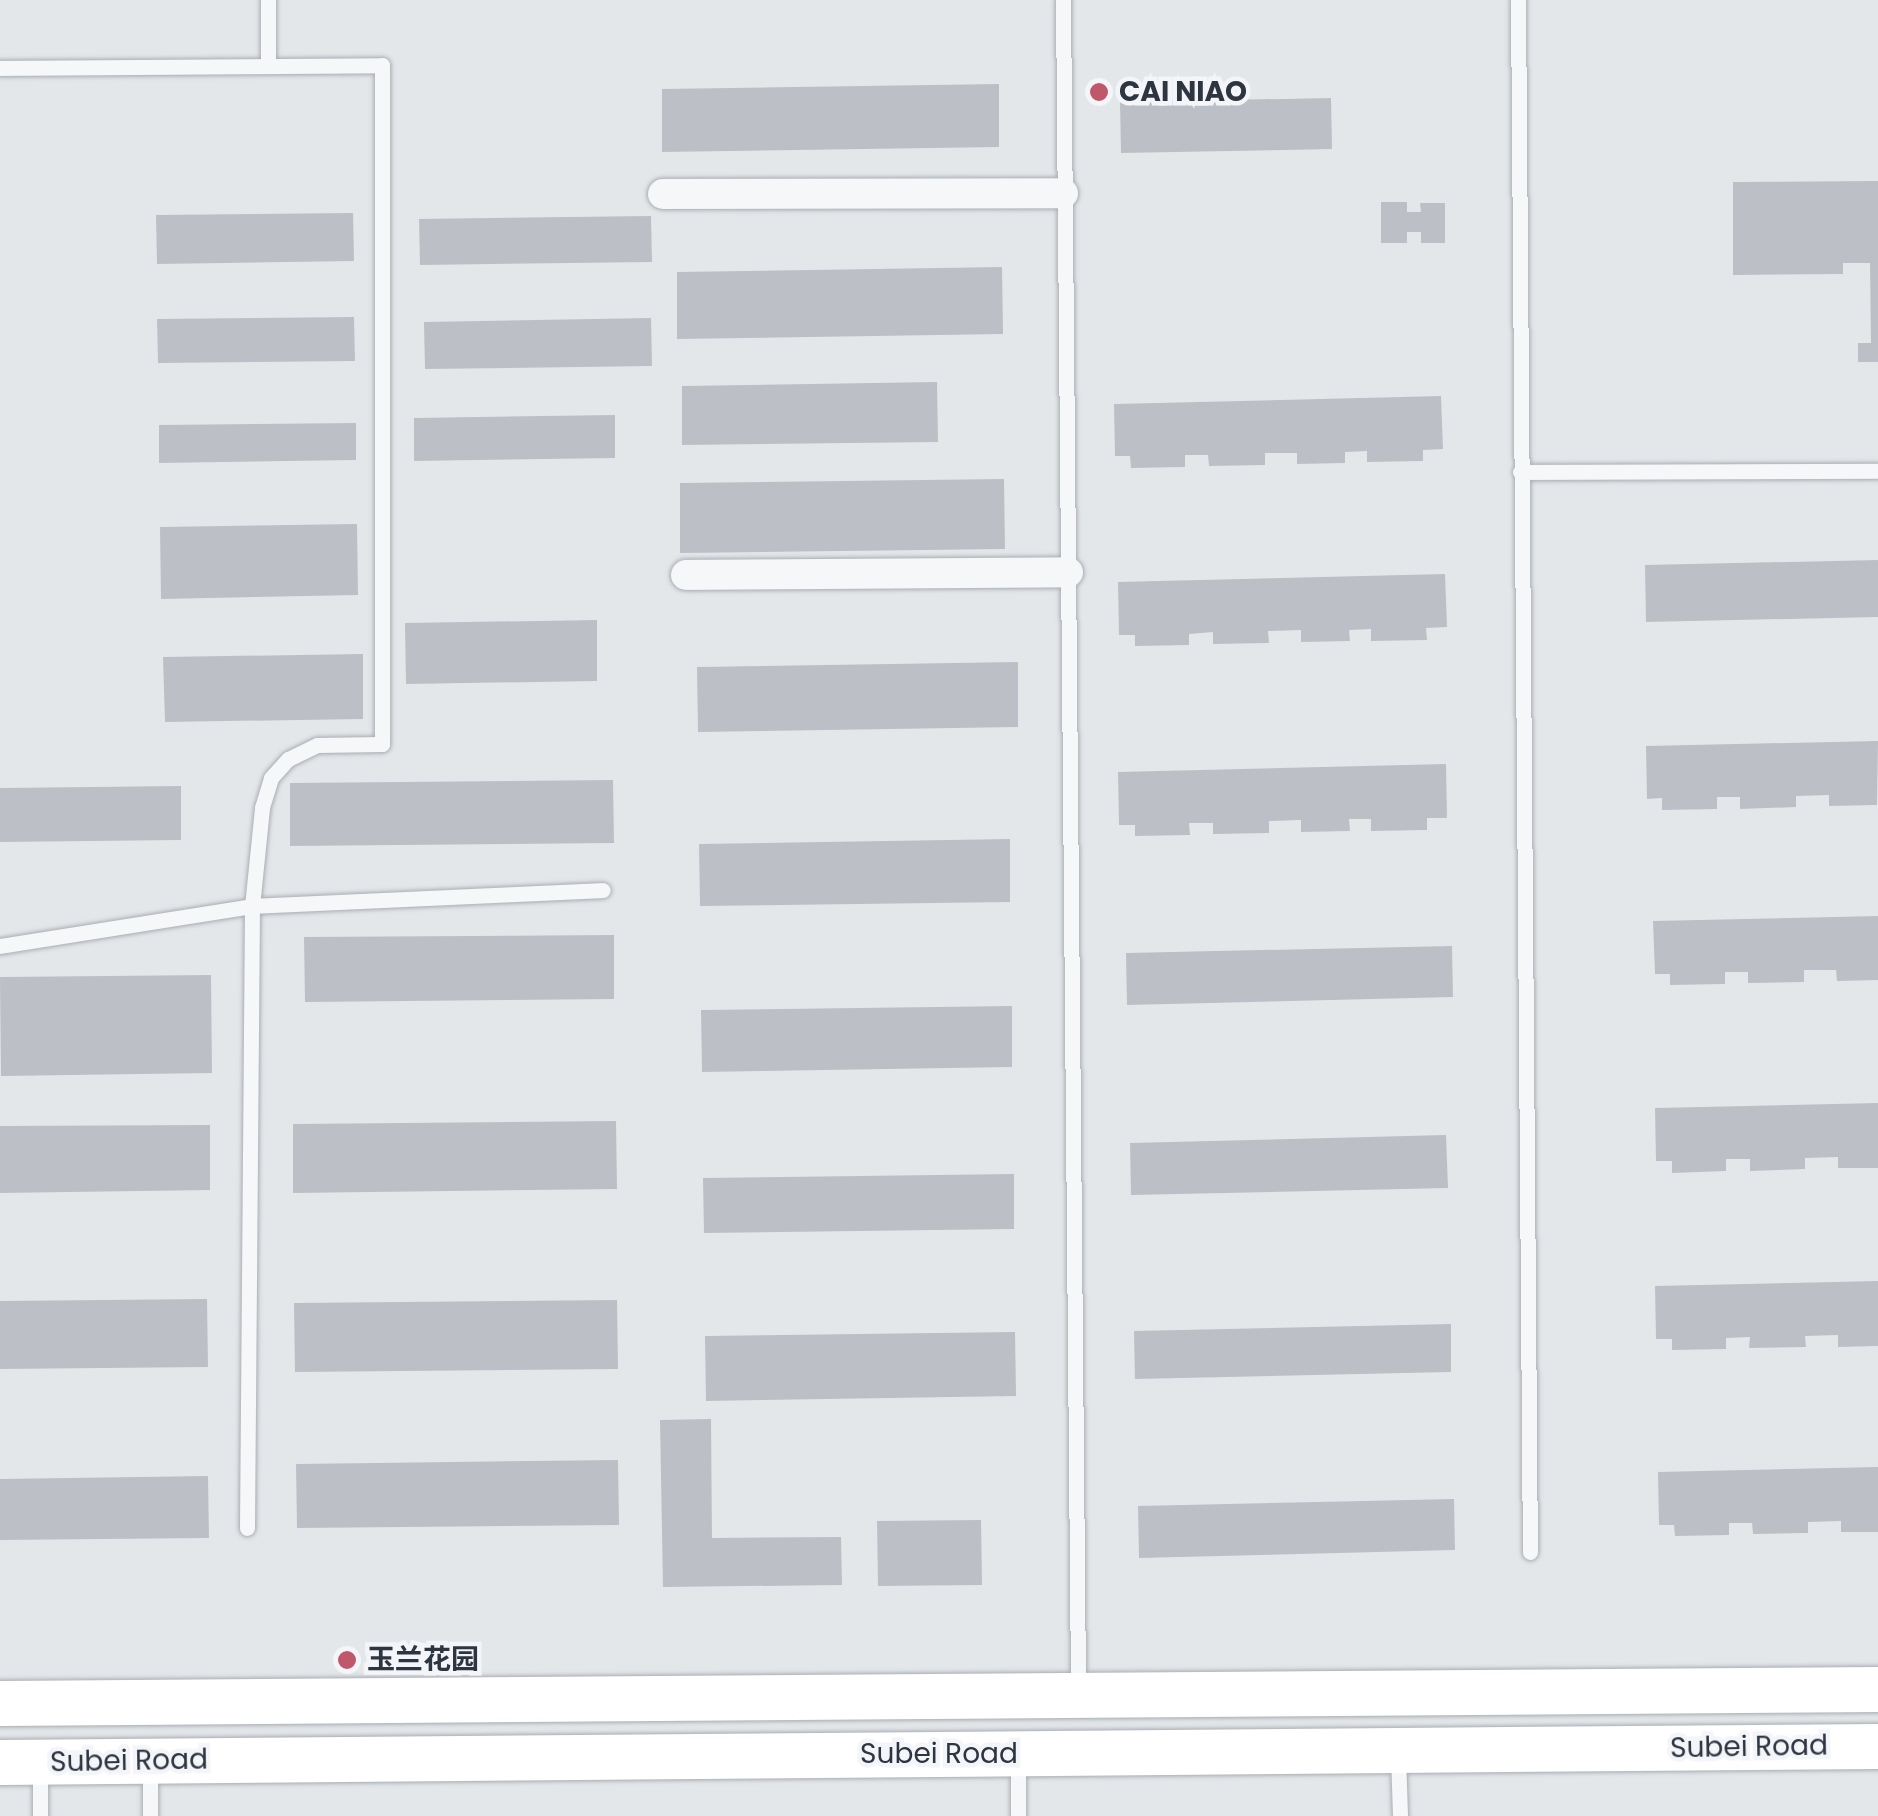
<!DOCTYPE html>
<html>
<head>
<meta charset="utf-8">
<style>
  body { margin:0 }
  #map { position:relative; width:1878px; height:1816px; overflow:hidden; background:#e4e7ea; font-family:Poppins,"Noto Sans SC",sans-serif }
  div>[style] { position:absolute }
  .building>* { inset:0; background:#bcc0c6 }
  .roads { filter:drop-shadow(0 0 2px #a9aeb4) drop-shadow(0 0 2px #a9aeb4) }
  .lane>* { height:15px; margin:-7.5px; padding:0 7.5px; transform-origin:7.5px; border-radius:7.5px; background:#f6f7f9 }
  .street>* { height:30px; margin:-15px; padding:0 15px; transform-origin:15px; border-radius:15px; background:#f6f7f9 }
  .secondary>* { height:45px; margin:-22.5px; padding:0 22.5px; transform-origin:22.5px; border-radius:22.5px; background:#fff }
  .dots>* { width:28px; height:28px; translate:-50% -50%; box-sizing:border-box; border:5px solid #f3f5f8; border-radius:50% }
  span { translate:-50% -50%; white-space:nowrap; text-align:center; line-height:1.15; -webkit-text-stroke:9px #f3f5f8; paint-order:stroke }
  .poi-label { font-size:28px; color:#2d3541; font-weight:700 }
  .left { translate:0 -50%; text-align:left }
  .street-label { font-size:28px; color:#2d3541 }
</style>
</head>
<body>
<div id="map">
  <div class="building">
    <div style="clip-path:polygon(999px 84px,999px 147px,662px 152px,662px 89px)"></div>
    <div style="clip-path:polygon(1331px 98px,1332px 149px,1121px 153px,1120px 102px)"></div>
    <div style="clip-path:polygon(1878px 181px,1878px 362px,1858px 362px,1858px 343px,1871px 343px,1870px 263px,1843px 263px,1843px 274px,1733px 275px,1733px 182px)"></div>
    <div style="clip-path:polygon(1381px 202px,1407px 202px,1407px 212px,1421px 212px,1420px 203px,1445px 203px,1445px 243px,1421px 243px,1421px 232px,1407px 232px,1407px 243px,1381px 243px)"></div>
    <div style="clip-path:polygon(353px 213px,354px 261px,157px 264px,156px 215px)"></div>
    <div style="clip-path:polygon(651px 216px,652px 262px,420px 265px,419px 219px)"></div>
    <div style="clip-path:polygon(1002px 267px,1003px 334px,677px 339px,677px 272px)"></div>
    <div style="clip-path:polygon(354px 317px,355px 361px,158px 363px,157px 319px)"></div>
    <div style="clip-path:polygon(651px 318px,652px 366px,425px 369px,424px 322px)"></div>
    <div style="clip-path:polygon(937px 382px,938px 442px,682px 445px,682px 386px)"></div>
    <div style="clip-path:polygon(1441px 396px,1443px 449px,1423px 450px,1423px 461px,1367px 462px,1367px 451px,1345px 452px,1345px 463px,1297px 464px,1297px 453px,1265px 453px,1265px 465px,1209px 466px,1208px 455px,1185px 455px,1185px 467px,1131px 468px,1130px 456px,1115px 456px,1114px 404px)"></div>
    <div style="clip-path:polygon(615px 415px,615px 458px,414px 461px,414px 418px)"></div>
    <div style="clip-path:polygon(356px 423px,356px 460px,159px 463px,159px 425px)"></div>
    <div style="clip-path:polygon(1004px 479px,1005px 549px,680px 553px,680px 483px)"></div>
    <div style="clip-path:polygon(357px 524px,358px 595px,161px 599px,160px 527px)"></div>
    <div style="clip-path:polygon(1878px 560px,1878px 617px,1646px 622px,1645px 565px)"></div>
    <div style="clip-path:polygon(1445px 574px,1447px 627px,1426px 628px,1427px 640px,1371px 641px,1371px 629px,1349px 630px,1350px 641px,1301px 642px,1301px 630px,1268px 631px,1269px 643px,1213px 644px,1213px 632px,1189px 634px,1189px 645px,1135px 646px,1135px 635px,1119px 635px,1118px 582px)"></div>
    <div style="clip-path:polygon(597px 620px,597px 681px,406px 684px,405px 623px)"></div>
    <div style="clip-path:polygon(363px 654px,363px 719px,165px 722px,163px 657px)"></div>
    <div style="clip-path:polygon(1018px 662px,1018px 727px,698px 732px,697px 667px)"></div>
    <div style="clip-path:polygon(1878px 741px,1877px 805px,1829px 806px,1829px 795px,1796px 796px,1796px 807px,1740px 809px,1740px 797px,1717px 797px,1717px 809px,1662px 810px,1662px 798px,1647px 799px,1646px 746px)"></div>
    <div style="clip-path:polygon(1446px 764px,1447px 818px,1427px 818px,1427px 830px,1371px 831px,1371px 819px,1349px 819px,1350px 831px,1301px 832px,1301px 820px,1269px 821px,1269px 833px,1213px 834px,1213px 823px,1189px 823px,1190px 835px,1135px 836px,1135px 825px,1119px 825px,1118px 772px)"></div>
    <div style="clip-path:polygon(613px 780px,614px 843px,290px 846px,290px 783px)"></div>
    <div style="clip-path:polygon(181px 786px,181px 840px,0 842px,0 788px)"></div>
    <div style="clip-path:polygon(1010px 839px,1010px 902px,700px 906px,699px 844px)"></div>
    <div style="clip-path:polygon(1878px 916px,1878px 980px,1837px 981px,1836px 970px,1804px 970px,1804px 982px,1748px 983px,1748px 972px,1725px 972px,1725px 984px,1670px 985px,1670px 974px,1655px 974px,1653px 921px)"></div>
    <div style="clip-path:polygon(614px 935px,614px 999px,305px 1002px,304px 937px)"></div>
    <div style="clip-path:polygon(1452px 946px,1453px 997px,1127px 1005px,1126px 953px)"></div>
    <div style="clip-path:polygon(211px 975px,212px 1073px,1px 1076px,0 977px)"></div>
    <div style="clip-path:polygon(1012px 1006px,1012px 1067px,702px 1072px,701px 1010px)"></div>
    <div style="clip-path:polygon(1878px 1103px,1878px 1168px,1838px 1168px,1838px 1157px,1805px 1158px,1805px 1169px,1750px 1171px,1750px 1159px,1726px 1159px,1726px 1171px,1672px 1173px,1672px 1161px,1656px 1161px,1655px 1108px)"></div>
    <div style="clip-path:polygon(616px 1121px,617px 1189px,293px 1193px,293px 1124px)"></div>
    <div style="clip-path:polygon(210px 1125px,210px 1190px,0 1193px,0 1126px)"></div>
    <div style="clip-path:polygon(1446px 1135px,1448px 1188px,1131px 1195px,1130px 1143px)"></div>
    <div style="clip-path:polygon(1014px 1174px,1014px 1229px,704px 1233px,703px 1178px)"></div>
    <div style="clip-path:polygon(1878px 1281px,1878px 1346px,1838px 1347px,1838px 1335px,1805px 1336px,1806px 1347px,1749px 1348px,1750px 1337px,1726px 1338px,1726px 1349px,1672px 1350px,1672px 1339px,1656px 1339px,1655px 1286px)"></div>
    <div style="clip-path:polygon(207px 1299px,208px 1367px,0 1369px,0 1301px)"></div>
    <div style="clip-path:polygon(617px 1300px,618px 1369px,295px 1372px,294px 1303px)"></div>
    <div style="clip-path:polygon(1451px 1324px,1451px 1372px,1135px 1379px,1134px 1331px)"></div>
    <div style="clip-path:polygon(1015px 1332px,1016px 1396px,706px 1401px,705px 1336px)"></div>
    <div style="clip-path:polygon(711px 1419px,712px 1538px,841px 1537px,842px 1585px,663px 1587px,660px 1420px)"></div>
    <div style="clip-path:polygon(618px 1460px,619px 1525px,297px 1528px,296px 1464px)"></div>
    <div style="clip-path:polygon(1878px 1467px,1878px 1532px,1841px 1532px,1841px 1521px,1808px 1522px,1808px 1533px,1753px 1534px,1752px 1523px,1729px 1523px,1729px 1535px,1675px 1536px,1674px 1525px,1659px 1525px,1658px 1472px)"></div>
    <div style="clip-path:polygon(208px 1476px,209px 1538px,0 1540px,0 1479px)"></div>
    <div style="clip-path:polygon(1454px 1499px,1455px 1550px,1139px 1558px,1138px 1506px)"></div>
    <div style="clip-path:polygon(981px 1520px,982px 1585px,878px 1586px,877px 1521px)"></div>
  </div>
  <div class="roads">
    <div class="lane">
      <div style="left:1063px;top:0;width:1689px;rotate:89.49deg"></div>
      <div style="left:1518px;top:0;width:1552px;rotate:89.56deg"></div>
      <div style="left:268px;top:66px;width:66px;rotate:-90deg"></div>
      <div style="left:0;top:68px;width:382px;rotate:-0.4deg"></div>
      <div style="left:382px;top:65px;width:679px;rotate:90deg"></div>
      <div style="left:382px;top:744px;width:65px;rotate:179.1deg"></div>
      <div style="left:317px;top:745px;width:32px;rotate:154deg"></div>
      <div style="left:288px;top:759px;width:25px;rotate:132deg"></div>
      <div style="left:271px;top:778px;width:31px;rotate:107deg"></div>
      <div style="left:262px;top:808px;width:99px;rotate:95.8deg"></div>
      <div style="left:252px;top:906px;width:622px;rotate:90.46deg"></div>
      <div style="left:1520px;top:472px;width:358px;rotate:-0.2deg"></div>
      <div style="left:0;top:946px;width:255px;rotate:-9deg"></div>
      <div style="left:252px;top:906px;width:351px;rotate:-2.6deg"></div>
      <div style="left:1018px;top:1755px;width:61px;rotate:90deg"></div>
      <div style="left:1398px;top:1755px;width:61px;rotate:88.1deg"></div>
      <div style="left:150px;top:1765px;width:51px;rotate:90deg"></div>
      <div style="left:40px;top:1816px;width:51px;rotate:-90deg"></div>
    </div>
    <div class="street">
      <div style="left:663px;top:194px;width:400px;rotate:-0.1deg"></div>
      <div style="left:686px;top:575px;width:382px;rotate:-0.4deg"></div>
    </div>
    <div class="secondary">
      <div style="left:0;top:1703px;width:1878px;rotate:-0.43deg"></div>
      <div style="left:0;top:1762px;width:1878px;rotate:-0.49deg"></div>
    </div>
  </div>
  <div class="dots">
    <div style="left:1099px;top:92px;background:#c0586c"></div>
    <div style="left:347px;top:1660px;background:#c0586c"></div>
  </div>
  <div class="poi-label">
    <span class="left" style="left:1119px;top:92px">CAI NIAO</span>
    <span class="left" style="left:367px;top:1660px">玉兰花园</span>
  </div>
  <div class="street-label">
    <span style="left:1749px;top:1747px;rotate:-1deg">Subei Road</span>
    <span style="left:939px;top:1754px">Subei Road</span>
    <span style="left:129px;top:1761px;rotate:-1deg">Subei Road</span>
  </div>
</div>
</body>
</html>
